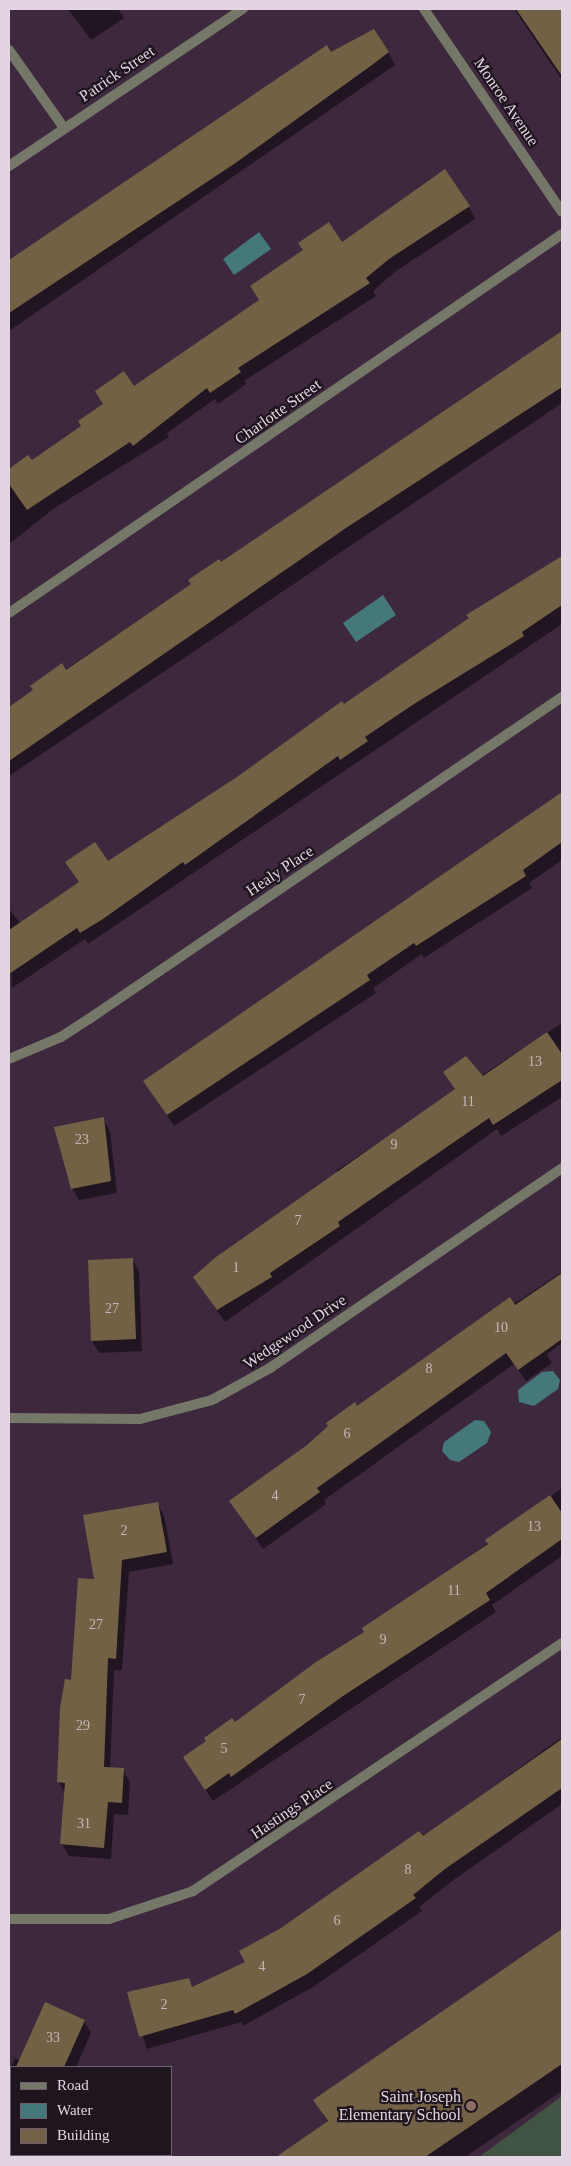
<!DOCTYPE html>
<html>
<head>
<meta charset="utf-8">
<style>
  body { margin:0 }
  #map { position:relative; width:571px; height:2166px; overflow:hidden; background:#3d283d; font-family:"Times New Roman",serif }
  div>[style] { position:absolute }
  .green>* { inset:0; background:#415443 }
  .water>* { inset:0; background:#44787a }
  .shadow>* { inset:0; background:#0007 }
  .building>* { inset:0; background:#736145 }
  .street>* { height:10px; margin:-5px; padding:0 5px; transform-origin:5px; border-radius:5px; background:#757769 }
  .dots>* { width:14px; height:14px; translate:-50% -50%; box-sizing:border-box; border:2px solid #1e151e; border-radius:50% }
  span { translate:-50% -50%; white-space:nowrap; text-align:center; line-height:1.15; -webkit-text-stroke:4.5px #1e151e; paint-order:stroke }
  .number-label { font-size:14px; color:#c6b7ba }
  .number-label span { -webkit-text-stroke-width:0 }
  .street-label { font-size:16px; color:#e2d4e1 }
  .poi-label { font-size:16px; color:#e2d4e1 }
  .right { translate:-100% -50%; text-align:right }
  .frame { position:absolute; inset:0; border:10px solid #e2d4e1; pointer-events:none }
  .legend { position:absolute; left:10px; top:2066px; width:162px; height:90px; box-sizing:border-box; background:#1e151e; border:1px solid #6c616c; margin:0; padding:6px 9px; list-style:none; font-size:15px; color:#e2d4e1 }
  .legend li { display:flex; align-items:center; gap:10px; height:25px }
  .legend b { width:25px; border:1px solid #6c616c }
</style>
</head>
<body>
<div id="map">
  <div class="green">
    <div style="clip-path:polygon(562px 2096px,562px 2157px,479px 2157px)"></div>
  </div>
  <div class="water">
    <div style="clip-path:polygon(259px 232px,271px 249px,234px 275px,223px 259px)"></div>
    <div style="clip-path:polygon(383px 595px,396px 615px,356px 642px,343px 623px)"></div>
    <div style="clip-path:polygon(553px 1371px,560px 1380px,558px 1389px,534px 1406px,519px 1402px,518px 1390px,542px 1372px)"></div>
    <div style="clip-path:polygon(475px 1420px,484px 1421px,491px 1432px,487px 1443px,459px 1462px,450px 1460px,442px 1451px,444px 1442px)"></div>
  </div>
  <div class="shadow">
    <div style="clip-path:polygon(68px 9px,118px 9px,124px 18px,91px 40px)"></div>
    <div style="clip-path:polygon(514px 9px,562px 9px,562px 80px)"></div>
    <div style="clip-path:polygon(326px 47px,331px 53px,388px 52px,395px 65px,9px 331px,9px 265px)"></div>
    <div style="clip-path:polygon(469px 207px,475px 219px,396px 271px,373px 291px,376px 296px,244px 381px,246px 384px,218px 404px,215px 399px,167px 433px,169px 437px,56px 507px,9px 544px,9px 470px,28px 457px,31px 462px,342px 244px)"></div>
    <div style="clip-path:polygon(557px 336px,562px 345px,562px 403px,9px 776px,9px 708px)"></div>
    <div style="clip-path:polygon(562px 557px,562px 624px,88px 944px,85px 939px,12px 988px,9px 909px,20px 923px,80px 883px,74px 875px,107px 863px,237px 778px)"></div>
    <div style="clip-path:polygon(562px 792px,562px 860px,529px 883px,532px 888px,424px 958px,422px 954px,373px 988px,376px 993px,174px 1126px,145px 1081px)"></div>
    <div style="clip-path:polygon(562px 1023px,562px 1097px,501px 1136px,497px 1129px,225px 1322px,202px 1289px,340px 1174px,337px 1170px)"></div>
    <div style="clip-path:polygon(103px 1119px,110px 1131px,117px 1193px,79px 1200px,72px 1188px)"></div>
    <div style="clip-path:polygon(132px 1259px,139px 1271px,142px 1351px,99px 1353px,92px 1341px)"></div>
    <div style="clip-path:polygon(562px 1272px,562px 1343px,547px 1354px,552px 1363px,526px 1381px,514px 1364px,324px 1500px,326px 1504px,263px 1549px,231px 1501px,357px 1408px)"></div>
    <div style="clip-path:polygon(562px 1488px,562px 1556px,492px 1605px,496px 1612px,213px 1801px,184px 1757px,366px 1633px)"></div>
    <div style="clip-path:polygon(157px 1503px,164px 1515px,173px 1564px,129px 1572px,122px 1670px,114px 1670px,110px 1769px,123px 1770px,130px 1782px,128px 1815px,114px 1814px,111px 1859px,69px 1856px,62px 1844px,65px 1793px,59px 1782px,72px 1681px,95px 1580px)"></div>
    <div style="clip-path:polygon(562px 1737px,562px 1804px,452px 1881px,419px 1907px,422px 1911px,313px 1987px,243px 2026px,241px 2022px,147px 2049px,129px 1993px,189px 1980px,193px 1988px,247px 1963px,281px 1929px,422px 1838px)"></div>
    <div style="clip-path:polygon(562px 1931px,562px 2091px,465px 2157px,278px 2157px,328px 2123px,314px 2100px)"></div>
    <div style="clip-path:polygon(84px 2021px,91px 2033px,76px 2067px,11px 2067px,15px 2058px,20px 2061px)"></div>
    <div style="clip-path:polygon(11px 2068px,11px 2155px,25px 2157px,9px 2157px)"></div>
  </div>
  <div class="building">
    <div style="clip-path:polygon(516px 9px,562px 9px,562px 76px)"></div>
    <div style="clip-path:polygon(374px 29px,389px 52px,372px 65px,234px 164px,9px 313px,9px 260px,327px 45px,331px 52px)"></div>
    <div style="clip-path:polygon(445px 169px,470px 206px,389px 259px,366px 278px,370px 283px,238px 368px,241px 372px,210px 393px,207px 388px,133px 446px,130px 442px,27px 510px,9px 484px,9px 469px,28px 455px,32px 460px,81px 426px,78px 421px,103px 404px,95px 391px,124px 371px,134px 386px,259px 300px,250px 286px,303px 250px,298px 243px,329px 222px,342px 242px)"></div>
    <div style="clip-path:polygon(562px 331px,562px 387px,346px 528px,9px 761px,9px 707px,33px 690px,30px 686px,62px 663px,66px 670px,191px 584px,188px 580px,219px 559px,221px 562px)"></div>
    <div style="clip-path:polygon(562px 556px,562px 605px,522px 632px,524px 636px,414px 704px,365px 737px,368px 741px,340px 760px,338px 756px,185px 865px,183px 862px,103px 919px,80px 933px,77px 928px,9px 974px,9px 930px,79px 882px,65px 862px,95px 842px,108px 861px,237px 777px,342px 701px,344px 704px,469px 618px,466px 615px)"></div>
    <div style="clip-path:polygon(562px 792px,562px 842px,523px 870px,526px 876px,416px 946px,414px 943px,367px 975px,370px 980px,167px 1115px,143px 1081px)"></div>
    <div style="clip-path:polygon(547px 1032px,562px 1054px,562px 1080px,493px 1125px,489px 1118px,338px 1222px,340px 1226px,270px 1273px,272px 1277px,217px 1310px,193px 1277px,216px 1257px,455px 1089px,443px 1072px,466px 1056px,483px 1076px)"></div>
    <div style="clip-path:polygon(104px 1117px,111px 1181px,71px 1189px,54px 1127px)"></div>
    <div style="clip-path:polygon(133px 1258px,136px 1339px,91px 1341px,88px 1260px)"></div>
    <div style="clip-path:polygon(562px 1273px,562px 1339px,518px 1370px,506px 1353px,317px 1488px,320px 1492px,256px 1538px,229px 1501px,307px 1445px,328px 1426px,326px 1423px,355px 1402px,357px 1406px,510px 1297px,515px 1305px)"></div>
    <div style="clip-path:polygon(550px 1495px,562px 1513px,562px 1539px,486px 1593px,490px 1600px,343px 1696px,231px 1777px,229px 1773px,205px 1790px,183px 1757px,206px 1741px,204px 1738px,232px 1718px,235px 1722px,316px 1662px,364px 1632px,362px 1628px,488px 1544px,485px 1540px)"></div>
    <div style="clip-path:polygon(158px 1502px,167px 1552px,122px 1560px,116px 1659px,108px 1658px,104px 1767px,124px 1768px,122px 1803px,108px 1802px,104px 1848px,60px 1844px,65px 1783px,57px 1782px,60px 1708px,65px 1679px,71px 1680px,78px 1578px,94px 1579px,83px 1515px)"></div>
    <div style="clip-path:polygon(562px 1739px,562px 1788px,445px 1869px,413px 1895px,416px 1898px,307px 1974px,235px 2014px,233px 2010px,139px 2037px,127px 1992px,189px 1978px,192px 1987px,245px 1962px,239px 1951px,281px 1928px,419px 1831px,423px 1836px)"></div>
    <div style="clip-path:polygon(562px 1929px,562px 2064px,425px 2157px,276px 2157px,328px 2121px,313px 2100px)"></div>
    <div style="clip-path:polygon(45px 2002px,85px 2020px,64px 2067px,16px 2067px)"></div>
  </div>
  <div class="street">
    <div style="left:424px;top:9px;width:245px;rotate:55.8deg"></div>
    <div style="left:9px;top:50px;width:95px;rotate:54.8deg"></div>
    <div style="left:9px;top:166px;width:282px;rotate:-33.9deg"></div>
    <div style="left:9px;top:613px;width:670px;rotate:-34.42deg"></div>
    <div style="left:9px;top:1059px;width:56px;rotate:-22.9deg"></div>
    <div style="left:61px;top:1037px;width:33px;rotate:-33deg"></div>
    <div style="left:89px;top:1019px;width:572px;rotate:-34.25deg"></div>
    <div style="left:9px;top:1418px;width:131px;rotate:0.4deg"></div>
    <div style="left:140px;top:1419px;width:74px;rotate:-14.8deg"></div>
    <div style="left:212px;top:1400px;width:66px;rotate:-28.9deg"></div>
    <div style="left:270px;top:1368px;width:354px;rotate:-34.4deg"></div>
    <div style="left:9px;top:1919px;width:100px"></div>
    <div style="left:109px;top:1919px;width:89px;rotate:-18.4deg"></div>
    <div style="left:193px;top:1891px;width:445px;rotate:-33.9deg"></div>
  </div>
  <div class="dots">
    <div style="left:471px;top:2106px;background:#8d6e63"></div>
  </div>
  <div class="number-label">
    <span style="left:535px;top:1062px">13</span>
    <span style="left:468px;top:1102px">11</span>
    <span style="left:82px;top:1140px">23</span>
    <span style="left:394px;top:1145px">9</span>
    <span style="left:298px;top:1221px">7</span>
    <span style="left:236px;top:1268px">1</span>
    <span style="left:112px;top:1309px">27</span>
    <span style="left:501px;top:1328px">10</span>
    <span style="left:429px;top:1369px">8</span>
    <span style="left:347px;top:1434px">6</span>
    <span style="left:275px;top:1496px">4</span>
    <span style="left:534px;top:1527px">13</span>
    <span style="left:124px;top:1531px">2</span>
    <span style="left:454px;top:1591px">11</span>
    <span style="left:96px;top:1625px">27</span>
    <span style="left:383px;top:1640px">9</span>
    <span style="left:302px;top:1700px">7</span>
    <span style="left:83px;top:1726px">29</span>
    <span style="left:224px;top:1749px">5</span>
    <span style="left:84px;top:1824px">31</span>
    <span style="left:408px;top:1870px">8</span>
    <span style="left:337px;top:1921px">6</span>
    <span style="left:262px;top:1967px">4</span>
    <span style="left:164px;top:2005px">2</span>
    <span style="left:53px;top:2038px">33</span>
  </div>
  <div class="street-label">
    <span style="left:117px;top:74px;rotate:-34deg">Patrick Street</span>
    <span style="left:506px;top:102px;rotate:56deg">Monroe Avenue</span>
    <span style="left:278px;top:412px;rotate:-35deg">Charlotte Street</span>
    <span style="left:280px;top:871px;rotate:-34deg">Healy Place</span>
    <span style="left:295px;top:1332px;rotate:-34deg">Wedgewood Drive</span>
    <span style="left:292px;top:1809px;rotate:-34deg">Hastings Place</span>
  </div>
  <div class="poi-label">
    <span class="right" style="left:461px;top:2106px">Saint Joseph<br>Elementary School</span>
  </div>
  <div class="frame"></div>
  <ul class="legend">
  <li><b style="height:6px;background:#757769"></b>Road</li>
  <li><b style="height:14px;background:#44787a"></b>Water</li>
  <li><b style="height:14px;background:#736145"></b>Building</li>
  </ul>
</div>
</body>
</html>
